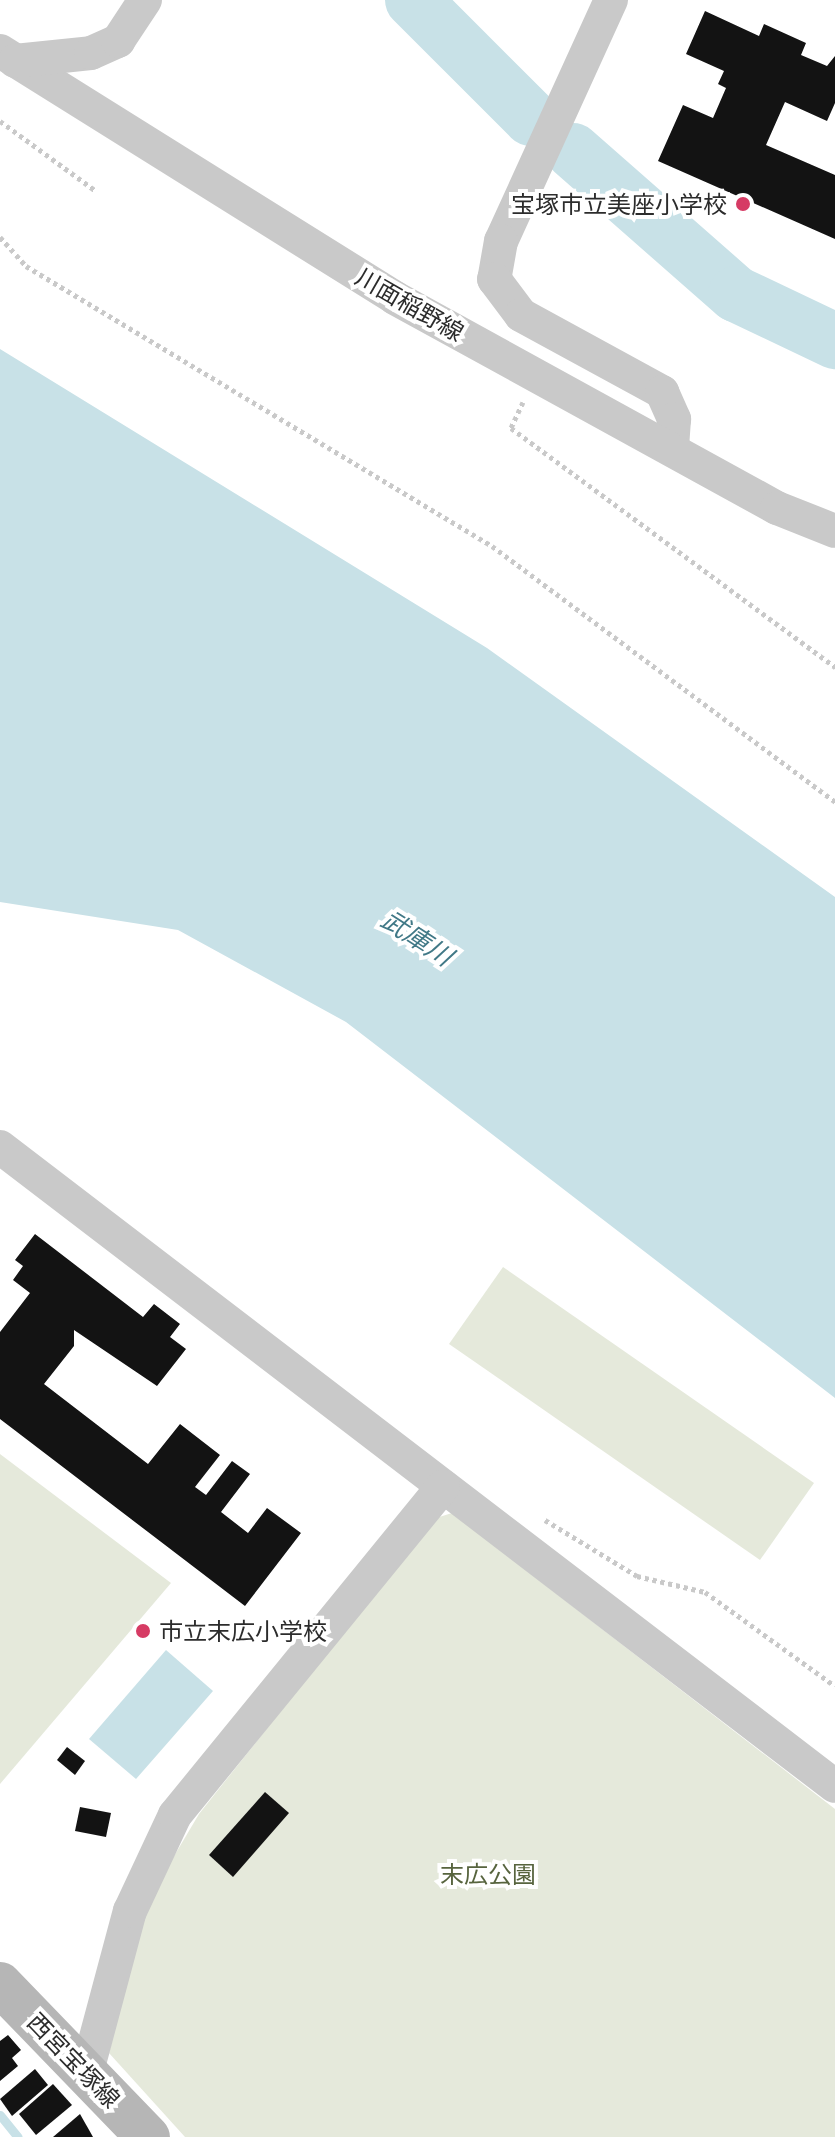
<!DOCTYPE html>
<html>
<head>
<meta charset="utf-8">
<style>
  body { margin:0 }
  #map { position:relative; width:835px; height:2137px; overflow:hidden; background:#fff; font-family:Manrope,"Noto Sans JP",sans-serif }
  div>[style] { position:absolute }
  .green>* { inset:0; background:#e5e9db }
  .water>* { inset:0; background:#c8e1e7 }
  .stream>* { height:9px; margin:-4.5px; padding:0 4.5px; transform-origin:4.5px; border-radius:4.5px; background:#c8e1e7 }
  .river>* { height:56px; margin:-28px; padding:0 28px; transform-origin:28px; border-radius:28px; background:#c8e1e7 }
  .building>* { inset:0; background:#131313 }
  .path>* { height:5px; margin-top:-2.5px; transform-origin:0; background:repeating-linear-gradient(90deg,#c9c9c9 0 4px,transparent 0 8px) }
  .street>* { height:34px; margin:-17px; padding:0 17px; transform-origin:17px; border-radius:17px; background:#c9c9c9 }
  .secondary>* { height:44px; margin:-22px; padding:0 22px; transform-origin:22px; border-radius:22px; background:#b6b6b6 }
  .dots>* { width:22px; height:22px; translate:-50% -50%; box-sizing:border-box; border:4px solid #fff; border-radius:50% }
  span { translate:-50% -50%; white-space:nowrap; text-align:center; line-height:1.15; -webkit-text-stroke:8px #fff; paint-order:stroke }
  .poi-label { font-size:24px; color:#2c2c2c }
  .right { translate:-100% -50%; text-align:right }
  .left { translate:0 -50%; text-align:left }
  .street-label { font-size:24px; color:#2c2c2c }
  .park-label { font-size:24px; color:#57643e }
  .water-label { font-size:26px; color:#417987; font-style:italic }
</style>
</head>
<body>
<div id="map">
  <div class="green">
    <div style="clip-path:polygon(503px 1267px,814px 1483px,760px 1560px,449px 1344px)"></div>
    <div style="clip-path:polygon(0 1454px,171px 1583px,0 1784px)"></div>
    <div style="clip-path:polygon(452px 1513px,835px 1809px,835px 2137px,185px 2137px,109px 2053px,145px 1905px,199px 1814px,433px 1519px)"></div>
  </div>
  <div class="water">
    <div style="clip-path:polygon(0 349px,487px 648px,835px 897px,835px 1398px,346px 1022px,178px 930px,0 902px)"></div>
    <div style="clip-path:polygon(166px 1650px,213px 1691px,136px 1779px,89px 1739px)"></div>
  </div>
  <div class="stream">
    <div style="left:0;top:2115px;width:28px;rotate:51deg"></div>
  </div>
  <div class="river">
    <div style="left:413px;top:0;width:167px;rotate:45deg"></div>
    <div style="left:573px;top:151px;width:217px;rotate:41.3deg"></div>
    <div style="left:736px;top:294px;width:110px;rotate:25.4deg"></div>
  </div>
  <div class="building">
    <div style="clip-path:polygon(705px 11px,759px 36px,764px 24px,806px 43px,801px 55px,827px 66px,835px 56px,835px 103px,827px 121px,785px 102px,766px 145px,835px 175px,835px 239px,658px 161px,683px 105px,713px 118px,726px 88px,718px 84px,724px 71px,686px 54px)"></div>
    <div style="clip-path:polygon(35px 1234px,143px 1317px,154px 1304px,180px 1324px,170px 1337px,186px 1349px,157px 1386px,74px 1330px,74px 1346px,44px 1384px,148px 1464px,180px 1424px,220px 1455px,195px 1487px,206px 1495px,232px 1461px,250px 1474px,221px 1512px,248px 1533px,267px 1508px,301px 1533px,245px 1606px,0 1419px,0 1332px,30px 1293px,13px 1280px,23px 1266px,15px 1260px)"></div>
    <div style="clip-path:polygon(67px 1747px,85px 1761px,75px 1775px,57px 1760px)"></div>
    <div style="clip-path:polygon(265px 1792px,289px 1813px,233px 1877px,209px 1855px)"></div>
    <div style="clip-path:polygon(80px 1807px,111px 1813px,106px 1837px,75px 1831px)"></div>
    <div style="clip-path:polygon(8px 2035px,21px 2050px,12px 2058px,18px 2066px,0 2081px,0 2041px)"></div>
    <div style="clip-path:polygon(35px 2069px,48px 2085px,12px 2116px,0 2099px)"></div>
    <div style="clip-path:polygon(53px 2084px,72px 2105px,36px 2135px,19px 2114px)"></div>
    <div style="clip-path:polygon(80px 2114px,93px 2137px,53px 2137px)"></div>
  </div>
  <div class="path">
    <div style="left:0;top:121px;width:119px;rotate:36.1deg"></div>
    <div style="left:0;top:237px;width:39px;rotate:48deg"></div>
    <div style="left:26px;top:266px;width:544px;rotate:31deg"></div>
    <div style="left:492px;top:546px;width:428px;rotate:36.7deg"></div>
    <div style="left:523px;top:402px;width:29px;rotate:115deg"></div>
    <div style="left:511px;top:428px;width:403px;rotate:36.4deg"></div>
    <div style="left:545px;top:1520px;width:108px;rotate:31.3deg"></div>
    <div style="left:637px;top:1576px;width:70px;rotate:13.2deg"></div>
    <div style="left:705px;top:1592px;width:160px;rotate:35.9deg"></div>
  </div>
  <div class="street">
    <div style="left:611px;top:0;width:265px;rotate:114.5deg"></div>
    <div style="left:501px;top:241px;width:39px;rotate:100deg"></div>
    <div style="left:494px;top:279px;width:45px;rotate:53.1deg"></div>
    <div style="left:521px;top:315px;width:161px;rotate:28.6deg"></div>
    <div style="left:662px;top:392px;width:30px;rotate:66deg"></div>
    <div style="left:674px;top:419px;width:28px;rotate:94deg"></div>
    <div style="left:0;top:51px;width:466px;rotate:32deg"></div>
    <div style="left:395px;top:298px;width:436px;rotate:28.8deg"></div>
    <div style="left:777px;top:508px;width:62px;rotate:21.6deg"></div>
    <div style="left:15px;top:61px;width:76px;rotate:-6deg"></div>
    <div style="left:91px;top:53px;width:30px;rotate:-24deg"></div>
    <div style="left:118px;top:41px;width:49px;rotate:-56.6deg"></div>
    <div style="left:0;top:1147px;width:1051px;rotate:37.43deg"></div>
    <div style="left:87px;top:2071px;width:166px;rotate:-75deg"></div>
    <div style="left:130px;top:1911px;width:106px;rotate:-64.9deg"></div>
    <div style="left:175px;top:1815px;width:424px;rotate:-50.8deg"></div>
  </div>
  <div class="secondary">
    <div style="left:0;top:1984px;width:213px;rotate:46deg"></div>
  </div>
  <div class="dots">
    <div style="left:743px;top:204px;background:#d63b64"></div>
    <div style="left:143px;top:1631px;background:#d63b64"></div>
  </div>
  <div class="poi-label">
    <span class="right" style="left:727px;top:204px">宝塚市立美座小学校</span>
    <span class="left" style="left:159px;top:1631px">市立末広小学校</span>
  </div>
  <div class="street-label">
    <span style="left:410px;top:304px;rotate:30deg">川面稲野線</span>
    <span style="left:74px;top:2060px;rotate:46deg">西宮宝塚線</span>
  </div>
  <div class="park-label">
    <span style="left:488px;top:1874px">末広公園</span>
  </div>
  <div class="water-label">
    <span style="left:417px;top:938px;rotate:33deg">武庫川</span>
  </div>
</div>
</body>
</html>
